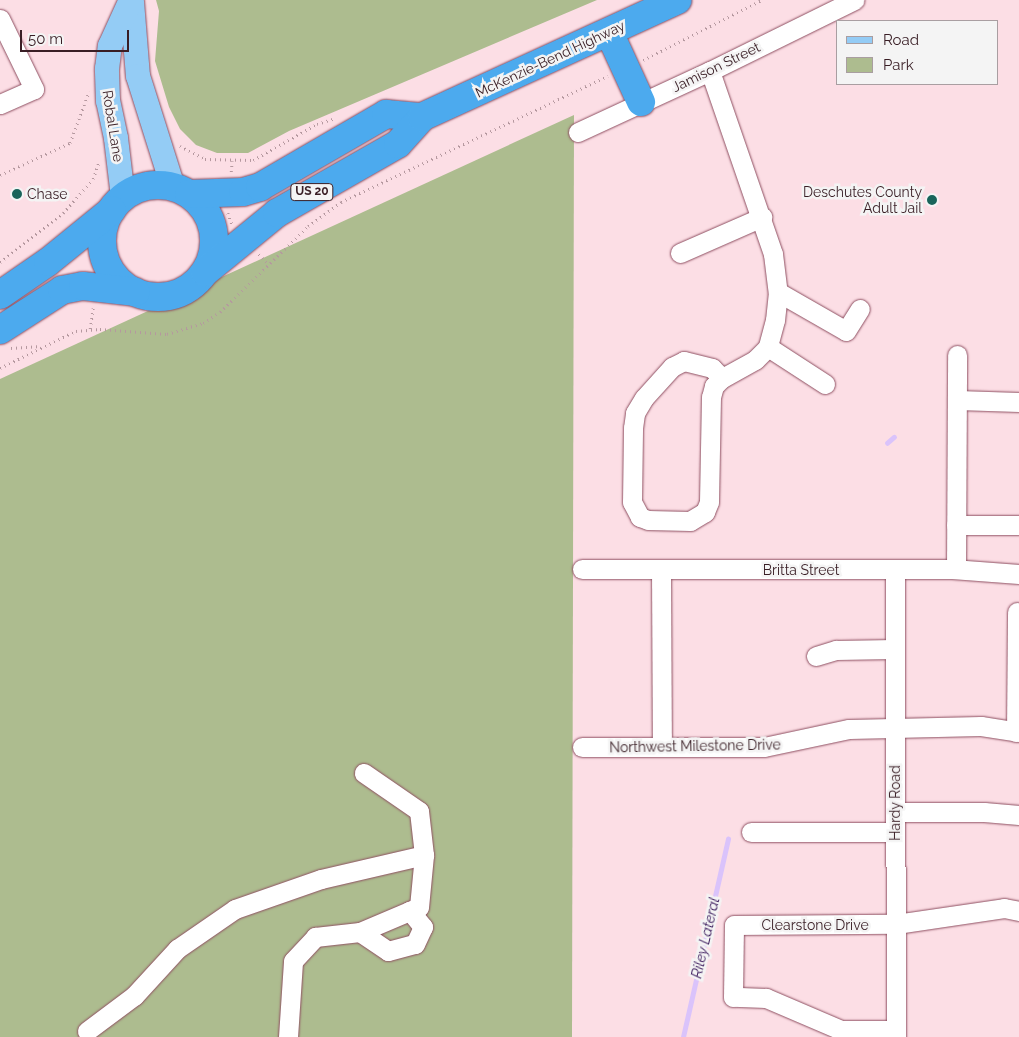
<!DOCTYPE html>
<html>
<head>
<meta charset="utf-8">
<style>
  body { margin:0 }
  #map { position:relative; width:1019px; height:1037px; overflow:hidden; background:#fcdee5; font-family:Raleway,sans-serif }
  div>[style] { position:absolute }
  .green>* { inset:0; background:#adbc8f }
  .stream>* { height:4.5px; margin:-2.25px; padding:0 2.25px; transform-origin:2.25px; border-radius:2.25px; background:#dac3fb }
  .path>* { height:2.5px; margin-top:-1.25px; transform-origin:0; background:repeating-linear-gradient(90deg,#b5989f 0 1px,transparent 0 5px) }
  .roads { filter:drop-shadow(0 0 1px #8e4f61) drop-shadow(0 0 1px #8e4f61) }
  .minor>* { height:19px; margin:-9.5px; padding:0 9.5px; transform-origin:9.5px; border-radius:9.5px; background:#fff }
  .major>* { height:24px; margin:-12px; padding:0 12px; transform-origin:12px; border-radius:12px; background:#94ccf5 }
  .highway>* { height:28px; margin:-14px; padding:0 14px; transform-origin:14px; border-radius:14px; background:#4caaee }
  .highway>.ring { margin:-14px; padding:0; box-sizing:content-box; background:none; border:28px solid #4caaee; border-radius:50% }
  .dots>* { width:14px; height:14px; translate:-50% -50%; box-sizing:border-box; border:2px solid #f4f4f4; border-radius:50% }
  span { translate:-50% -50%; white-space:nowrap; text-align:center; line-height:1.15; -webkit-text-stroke:5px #f4f4f4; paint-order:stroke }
  .shield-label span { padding:1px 4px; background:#f4f4f4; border:1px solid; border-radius:4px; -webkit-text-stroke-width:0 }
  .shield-label { font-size:12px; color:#391e25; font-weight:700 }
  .street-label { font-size:14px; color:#391e25 }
  .poi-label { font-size:14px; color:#391e25 }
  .right { translate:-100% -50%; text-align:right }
  .left { translate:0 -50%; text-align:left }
  .water-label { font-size:15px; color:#3e1e5f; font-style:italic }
  .legend { position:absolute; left:836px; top:20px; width:162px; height:65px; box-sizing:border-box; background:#f4f4f4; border:1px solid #a99ea1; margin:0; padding:6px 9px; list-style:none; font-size:15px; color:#391e25 }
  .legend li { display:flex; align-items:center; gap:10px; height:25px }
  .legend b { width:25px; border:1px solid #a99ea1 }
  .scale { position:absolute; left:20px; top:30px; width:109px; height:22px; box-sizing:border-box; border:2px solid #391e25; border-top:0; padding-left:6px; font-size:15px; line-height:18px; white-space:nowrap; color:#391e25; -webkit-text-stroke:4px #f4f4f4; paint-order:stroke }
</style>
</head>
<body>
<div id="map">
  <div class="green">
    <div style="clip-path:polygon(156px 0,597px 0,289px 131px,248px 153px,217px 153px,196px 145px,180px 129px,169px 107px,155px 61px,159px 11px)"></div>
    <div style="clip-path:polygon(574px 115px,572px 1037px,0 1037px,0 379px)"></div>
  </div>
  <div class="stream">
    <div style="left:887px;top:443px;width:9px;rotate:-41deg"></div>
    <div style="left:683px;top:1037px;width:203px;rotate:-77.2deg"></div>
  </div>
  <div class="path">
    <div style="left:643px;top:60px;width:133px;rotate:-26.8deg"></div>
    <div style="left:180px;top:146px;width:28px;rotate:27deg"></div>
    <div style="left:205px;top:159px;width:48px;rotate:1.2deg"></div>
    <div style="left:253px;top:160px;width:73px;rotate:-29.4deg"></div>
    <div style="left:317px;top:124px;width:19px;rotate:-18deg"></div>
    <div style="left:231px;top:172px;width:11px;rotate:-85deg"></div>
    <div style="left:0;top:175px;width:77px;rotate:-24.6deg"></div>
    <div style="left:70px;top:143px;width:55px;rotate:-69.9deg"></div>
    <div style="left:228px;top:213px;width:12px;rotate:70deg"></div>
    <div style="left:96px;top:249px;width:19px;rotate:81deg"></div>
    <div style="left:259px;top:254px;width:13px;rotate:48deg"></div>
    <div style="left:0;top:262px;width:80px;rotate:-37.9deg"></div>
    <div style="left:63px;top:213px;width:45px;rotate:-48.6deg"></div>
    <div style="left:93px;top:179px;width:18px;rotate:-71deg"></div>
    <div style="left:90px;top:329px;width:21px;rotate:-82deg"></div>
    <div style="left:11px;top:348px;width:30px;rotate:-4deg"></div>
    <div style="left:0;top:368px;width:85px;rotate:-26deg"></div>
    <div style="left:76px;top:331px;width:24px;rotate:-5deg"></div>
    <div style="left:100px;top:329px;width:67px;rotate:4.3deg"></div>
    <div style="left:167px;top:334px;width:38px;rotate:-17deg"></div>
    <div style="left:203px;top:323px;width:20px;rotate:-33deg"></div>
    <div style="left:220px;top:312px;width:123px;rotate:-44.3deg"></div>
    <div style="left:308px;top:226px;width:41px;rotate:-36deg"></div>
    <div style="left:341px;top:202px;width:295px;rotate:-25.3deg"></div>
  </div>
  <div class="roads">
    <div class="minor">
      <div style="left:0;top:19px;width:78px;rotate:64.1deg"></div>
      <div style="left:34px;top:89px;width:37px;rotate:156deg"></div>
      <div style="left:710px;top:71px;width:194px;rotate:71deg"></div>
      <div style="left:773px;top:254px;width:38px;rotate:83deg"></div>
      <div style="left:778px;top:292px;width:28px;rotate:96deg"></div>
      <div style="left:775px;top:320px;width:28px;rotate:105deg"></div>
      <div style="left:768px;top:347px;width:18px;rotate:135deg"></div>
      <div style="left:755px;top:360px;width:38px;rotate:151deg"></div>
      <div style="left:722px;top:378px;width:11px;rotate:135deg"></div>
      <div style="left:714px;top:386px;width:11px;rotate:105deg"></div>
      <div style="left:711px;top:397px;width:105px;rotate:91.1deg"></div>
      <div style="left:709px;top:502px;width:11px;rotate:112deg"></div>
      <div style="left:705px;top:512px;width:17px;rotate:149deg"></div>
      <div style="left:690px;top:521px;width:42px;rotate:-178.6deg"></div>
      <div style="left:648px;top:520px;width:9px;rotate:-159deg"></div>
      <div style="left:640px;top:517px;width:17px;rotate:-118deg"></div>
      <div style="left:632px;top:502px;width:74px;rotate:-89.2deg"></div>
      <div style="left:633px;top:428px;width:15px;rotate:-82deg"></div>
      <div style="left:635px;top:413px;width:17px;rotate:-59deg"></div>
      <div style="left:644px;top:398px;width:42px;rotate:-47.9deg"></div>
      <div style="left:672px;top:367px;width:13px;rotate:-27deg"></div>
      <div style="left:684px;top:361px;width:29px;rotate:14deg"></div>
      <div style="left:712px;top:368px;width:14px;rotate:45deg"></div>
      <div style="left:578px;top:132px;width:145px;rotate:-24.8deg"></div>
      <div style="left:710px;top:71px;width:161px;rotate:-26.2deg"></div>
      <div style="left:680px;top:253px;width:90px;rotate:-23.7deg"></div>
      <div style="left:778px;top:292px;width:78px;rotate:29.8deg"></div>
      <div style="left:846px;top:331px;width:26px;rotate:-58deg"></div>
      <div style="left:768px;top:347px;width:68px;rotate:33deg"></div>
      <div style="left:957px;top:400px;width:62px;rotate:1.8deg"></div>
      <div style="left:956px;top:525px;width:63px"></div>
      <div style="left:582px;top:569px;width:370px"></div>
      <div style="left:952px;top:569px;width:67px;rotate:4.3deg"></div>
      <div style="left:956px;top:569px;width:214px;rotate:-89.7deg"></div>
      <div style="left:661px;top:570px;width:177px;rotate:89.7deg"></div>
      <div style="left:895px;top:570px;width:467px;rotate:89.9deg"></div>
      <div style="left:816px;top:656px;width:21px;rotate:-17deg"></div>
      <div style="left:836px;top:650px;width:58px;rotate:-1deg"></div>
      <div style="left:1016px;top:732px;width:120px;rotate:-89.5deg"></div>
      <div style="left:582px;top:747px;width:182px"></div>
      <div style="left:764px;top:747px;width:87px;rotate:-12deg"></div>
      <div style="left:849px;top:729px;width:132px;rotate:-1.3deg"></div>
      <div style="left:981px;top:726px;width:38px;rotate:9deg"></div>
      <div style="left:895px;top:812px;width:89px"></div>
      <div style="left:984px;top:812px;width:35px;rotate:5deg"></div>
      <div style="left:751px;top:832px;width:144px"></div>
      <div style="left:360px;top:932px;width:34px;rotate:34deg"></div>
      <div style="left:388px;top:951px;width:28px;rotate:-15deg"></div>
      <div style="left:415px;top:944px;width:19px;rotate:-65deg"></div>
      <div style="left:423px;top:927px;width:21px;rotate:-129deg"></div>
      <div style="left:896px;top:1030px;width:55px;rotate:180deg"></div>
      <div style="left:841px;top:1030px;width:82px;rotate:-156.9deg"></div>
      <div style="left:766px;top:998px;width:33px;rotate:-178deg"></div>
      <div style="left:733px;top:997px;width:72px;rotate:-89.2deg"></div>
      <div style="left:734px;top:925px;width:162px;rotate:-0.4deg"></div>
      <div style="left:896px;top:924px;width:109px;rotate:-8.4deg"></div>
      <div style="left:1004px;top:908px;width:15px;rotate:11deg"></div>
      <div style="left:87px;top:1031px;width:59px;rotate:-36.7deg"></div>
      <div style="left:134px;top:996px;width:64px;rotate:-47.5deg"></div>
      <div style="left:177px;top:949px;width:70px;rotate:-34.6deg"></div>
      <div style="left:235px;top:909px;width:91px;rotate:-19.2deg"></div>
      <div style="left:321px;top:879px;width:106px;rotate:-13.1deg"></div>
      <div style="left:288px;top:1037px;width:76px;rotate:-86.2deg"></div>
      <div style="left:293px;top:961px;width:33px;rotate:-47deg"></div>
      <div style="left:315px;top:937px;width:45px;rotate:-6.3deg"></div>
      <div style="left:360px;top:932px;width:64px;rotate:-23deg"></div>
      <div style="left:419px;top:907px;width:52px;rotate:-84.5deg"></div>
      <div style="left:424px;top:855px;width:44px;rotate:-96.5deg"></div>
      <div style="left:419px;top:811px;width:67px;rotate:-145.4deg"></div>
    </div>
    <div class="major">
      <div style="left:132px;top:2px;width:74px;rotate:85.4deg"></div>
      <div style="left:138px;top:76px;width:116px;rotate:72.5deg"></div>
      <div style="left:123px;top:197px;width:59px;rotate:-96.8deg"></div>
      <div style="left:116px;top:138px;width:38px;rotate:-102deg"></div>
      <div style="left:108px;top:101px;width:32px;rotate:-92deg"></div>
      <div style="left:107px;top:69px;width:23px;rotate:-83deg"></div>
      <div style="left:110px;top:46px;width:51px;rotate:-65.5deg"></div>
    </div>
    <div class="highway">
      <div style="left:609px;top:32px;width:77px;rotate:65.4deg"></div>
      <div class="ring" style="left:102px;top:185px;width:84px;height:84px"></div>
      <div style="left:189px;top:194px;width:54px;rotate:-2.1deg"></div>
      <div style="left:243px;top:192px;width:18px;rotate:-16deg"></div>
      <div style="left:260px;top:187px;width:146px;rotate:-30.1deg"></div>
      <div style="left:386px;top:114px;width:36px;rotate:5deg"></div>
      <div style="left:205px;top:272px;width:93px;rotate:-39.3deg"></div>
      <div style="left:277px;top:213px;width:139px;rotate:-29.7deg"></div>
      <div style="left:398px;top:144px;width:36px;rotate:-48deg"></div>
      <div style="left:422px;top:117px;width:281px;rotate:-24.6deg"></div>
      <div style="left:0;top:295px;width:58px;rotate:-34.5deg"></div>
      <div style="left:48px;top:262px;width:82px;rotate:-39.1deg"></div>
      <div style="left:0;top:330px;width:74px;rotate:-32.8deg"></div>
      <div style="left:62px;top:290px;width:21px;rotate:-11deg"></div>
      <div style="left:83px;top:286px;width:53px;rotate:6.5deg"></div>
    </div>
  </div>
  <div class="dots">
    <div style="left:17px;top:194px;background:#19645a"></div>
    <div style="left:932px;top:200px;background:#19645a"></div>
  </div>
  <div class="shield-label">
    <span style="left:312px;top:192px">US 20</span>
  </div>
  <div class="street-label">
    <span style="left:550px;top:59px;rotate:-25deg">McKenzie-Bend Highway</span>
    <span style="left:716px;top:67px;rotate:-26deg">Jamison Street</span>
    <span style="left:113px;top:126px;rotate:81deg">Robal Lane</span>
    <span style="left:801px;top:570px">Britta Street</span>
    <span style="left:695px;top:746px;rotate:-1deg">Northwest Milestone Drive</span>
    <span style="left:895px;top:803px;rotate:-90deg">Hardy Road</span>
    <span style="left:815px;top:925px">Clearstone Drive</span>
  </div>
  <div class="poi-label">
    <span class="right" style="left:922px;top:200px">Deschutes County<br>Adult Jail</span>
    <span class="left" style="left:27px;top:194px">Chase</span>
  </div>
  <div class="water-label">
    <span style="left:706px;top:938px;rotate:-77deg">Riley Lateral</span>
  </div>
  <ul class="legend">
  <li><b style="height:6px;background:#94ccf5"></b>Road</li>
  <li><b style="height:14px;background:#adbc8f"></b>Park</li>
  </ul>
  <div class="scale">50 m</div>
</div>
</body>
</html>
